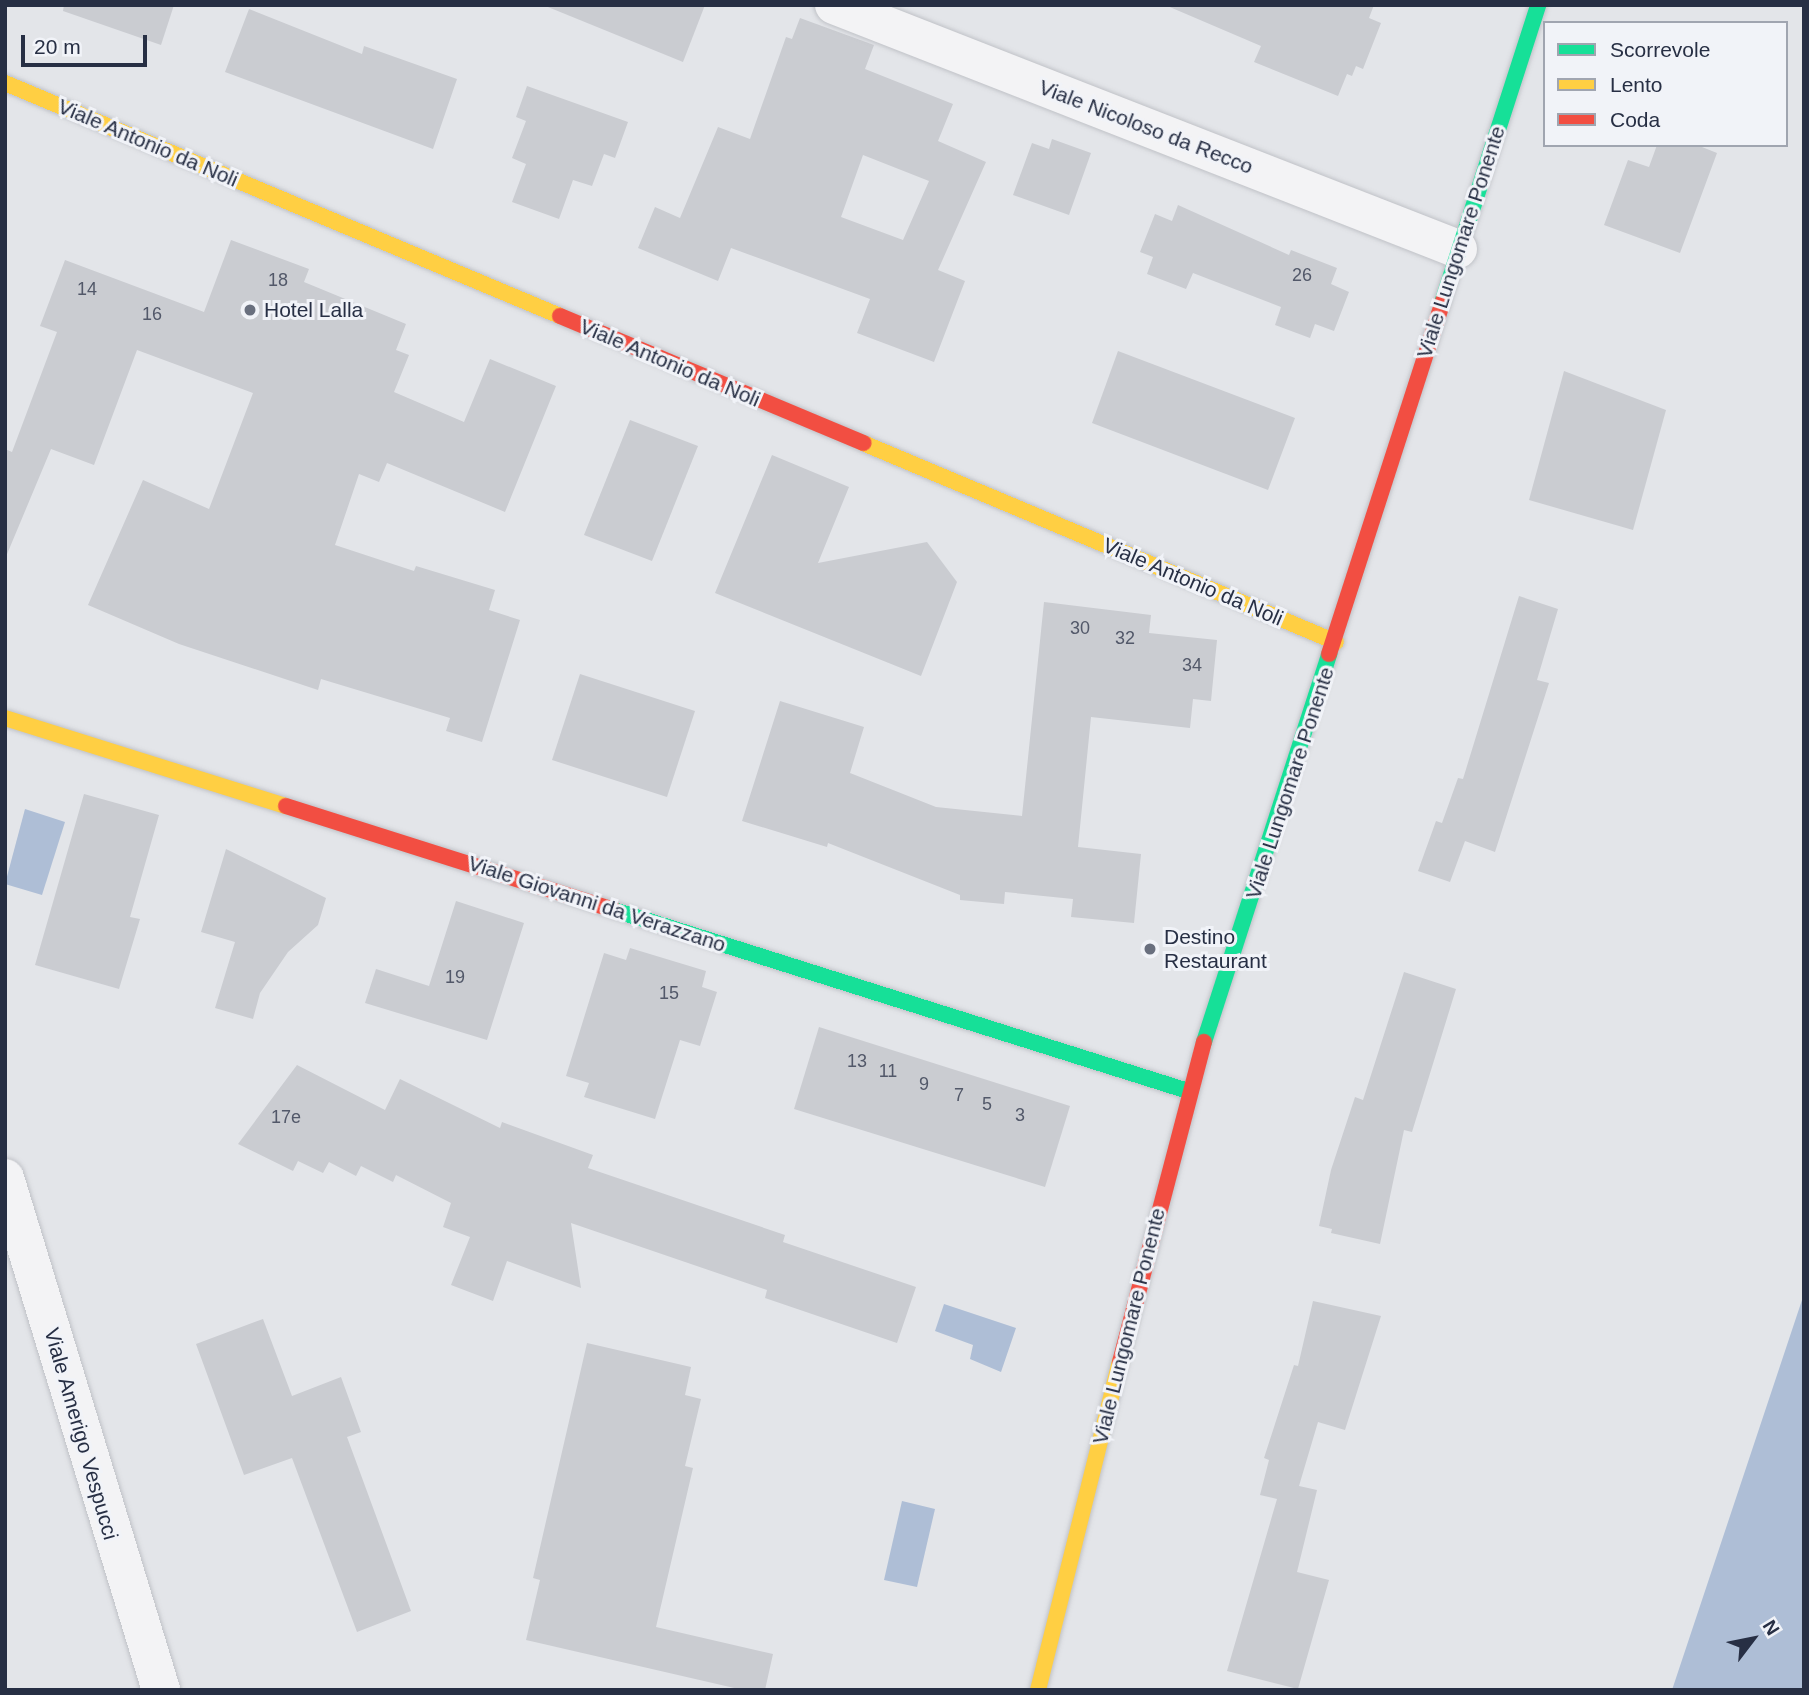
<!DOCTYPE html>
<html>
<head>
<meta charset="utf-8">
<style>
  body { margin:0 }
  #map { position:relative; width:1809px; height:1695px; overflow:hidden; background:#e3e5e9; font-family:Helvetica,sans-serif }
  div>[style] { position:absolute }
  .water>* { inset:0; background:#aebed6 }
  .building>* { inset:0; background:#caccd1 }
  .roads { filter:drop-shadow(0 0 2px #c0c2c7) drop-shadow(0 0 2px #c0c2c7) }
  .street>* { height:38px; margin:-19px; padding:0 19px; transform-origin:19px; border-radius:19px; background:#f3f3f5 }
  .fast>* { height:16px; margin:-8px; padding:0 8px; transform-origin:8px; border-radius:8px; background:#16e098 }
  .slow>* { height:16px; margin:-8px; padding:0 8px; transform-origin:8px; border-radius:8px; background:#ffcf43 }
  .jam>* { height:16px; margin:-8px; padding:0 8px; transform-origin:8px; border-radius:8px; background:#f24e42 }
  .dots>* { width:19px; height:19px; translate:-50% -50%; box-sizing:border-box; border:4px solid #f1f3f8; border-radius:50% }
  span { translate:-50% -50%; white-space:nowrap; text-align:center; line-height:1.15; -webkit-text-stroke:6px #f1f3f8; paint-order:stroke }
  .number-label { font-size:18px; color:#525869 }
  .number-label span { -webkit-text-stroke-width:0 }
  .street-label { font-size:21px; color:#272f44 }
  .poi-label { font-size:21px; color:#272f44 }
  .left { translate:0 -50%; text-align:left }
  .frame { position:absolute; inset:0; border:7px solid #272f44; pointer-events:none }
  .legend { position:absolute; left:1543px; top:21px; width:245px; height:126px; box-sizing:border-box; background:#f1f3f8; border:2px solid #a0a5b0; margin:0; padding:9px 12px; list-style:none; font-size:21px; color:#272f44 }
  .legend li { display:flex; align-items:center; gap:14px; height:35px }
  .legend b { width:35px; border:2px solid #a0a5b0 }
  .north { position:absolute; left:1718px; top:1604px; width:70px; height:70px; -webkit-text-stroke:5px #f1f3f8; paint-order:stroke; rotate:58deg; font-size:19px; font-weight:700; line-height:28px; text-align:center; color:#272f44 }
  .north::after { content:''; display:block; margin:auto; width:24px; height:32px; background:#272f44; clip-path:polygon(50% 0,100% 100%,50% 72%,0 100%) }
  .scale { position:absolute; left:21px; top:35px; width:126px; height:32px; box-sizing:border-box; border:4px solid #272f44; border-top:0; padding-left:9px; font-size:21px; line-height:24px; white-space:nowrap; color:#272f44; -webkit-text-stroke:5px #f1f3f8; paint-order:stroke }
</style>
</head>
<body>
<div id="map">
  <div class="water">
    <div style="clip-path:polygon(25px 809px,65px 822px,42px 895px,5px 884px)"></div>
    <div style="clip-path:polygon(1804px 1294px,1804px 1690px,1672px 1690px)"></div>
    <div style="clip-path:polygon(944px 1304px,1016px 1328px,1001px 1372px,970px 1359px,973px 1345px,935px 1331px)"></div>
    <div style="clip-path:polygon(902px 1501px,935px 1509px,917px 1587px,884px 1580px)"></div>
  </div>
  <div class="building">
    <div style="clip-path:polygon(64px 5px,174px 5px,161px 45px,63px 11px)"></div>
    <div style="clip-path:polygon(543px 5px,705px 5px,683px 62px)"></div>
    <div style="clip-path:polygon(1165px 5px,1374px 5px,1369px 18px,1381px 23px,1363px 69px,1356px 66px,1352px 76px,1347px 74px,1338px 96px,1254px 62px,1261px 46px)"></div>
    <div style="clip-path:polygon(249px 9px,362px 54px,364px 46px,457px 79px,433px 149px,225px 72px)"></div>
    <div style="clip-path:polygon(evenodd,800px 18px,874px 45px,865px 69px,953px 104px,938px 141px,986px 162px,938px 270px,965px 281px,934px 362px,857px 333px,870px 299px,731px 248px,718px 281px,638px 248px,655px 207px,680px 218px,718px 127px,750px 139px,786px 37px,792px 39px,800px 18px,863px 155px,929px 181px,903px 240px,841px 217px,863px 155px)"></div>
    <div style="clip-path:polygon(527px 86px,628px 122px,615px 158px,604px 154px,592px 186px,573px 180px,559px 219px,512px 202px,526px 164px,512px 158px,526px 121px,516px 117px)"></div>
    <div style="clip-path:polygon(1052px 139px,1091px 153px,1069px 215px,1013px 195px,1032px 143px,1049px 149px)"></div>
    <div style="clip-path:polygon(1657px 145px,1697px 145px,1717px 153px,1680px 253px,1604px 225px,1628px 160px,1649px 167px)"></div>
    <div style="clip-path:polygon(1178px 205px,1289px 255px,1291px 250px,1337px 268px,1331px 284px,1349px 292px,1334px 331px,1315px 324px,1310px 338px,1275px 325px,1281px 307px,1193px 273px,1186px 289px,1147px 274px,1153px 257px,1140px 252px,1155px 214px,1172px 221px)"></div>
    <div style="clip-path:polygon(231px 240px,309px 269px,304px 282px,406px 324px,396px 350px,409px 355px,394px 392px,464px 422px,490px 359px,556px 386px,505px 512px,387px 463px,379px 482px,359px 474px,335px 545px,414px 571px,416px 566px,495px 590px,489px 610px,520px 620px,482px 742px,446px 731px,450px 718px,321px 679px,318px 690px,179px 644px,88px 605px,143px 480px,209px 509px,253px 393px,137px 350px,94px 465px,51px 449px,5px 559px,5px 449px,12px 452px,57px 332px,40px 326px,65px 260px,204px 312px)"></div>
    <div style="clip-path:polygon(1118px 351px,1295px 418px,1268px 490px,1092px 423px)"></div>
    <div style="clip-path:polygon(1564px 371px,1666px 410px,1633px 530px,1529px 500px)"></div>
    <div style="clip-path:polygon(630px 420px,698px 446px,652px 561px,584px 535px)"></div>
    <div style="clip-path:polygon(772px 455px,849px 487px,818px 563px,927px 542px,957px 582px,921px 676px,715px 593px)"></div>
    <div style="clip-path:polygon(1519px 596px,1558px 609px,1537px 680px,1549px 683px,1495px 852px,1465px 841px,1450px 882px,1418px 871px,1436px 821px,1442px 823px,1458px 778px,1463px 779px)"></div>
    <div style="clip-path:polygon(1044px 602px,1151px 615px,1149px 633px,1217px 640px,1211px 701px,1193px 699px,1190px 728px,1091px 717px,1078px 847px,1141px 854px,1134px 923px,1071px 917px,1073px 899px,1005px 892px,1004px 904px,960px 900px,960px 895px,828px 843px,827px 847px,742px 821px,780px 701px,864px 727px,850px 773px,936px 807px,1022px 816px)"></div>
    <div style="clip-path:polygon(580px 674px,695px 711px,667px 797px,552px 760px)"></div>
    <div style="clip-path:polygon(84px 794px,159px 815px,130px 917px,140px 919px,119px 989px,35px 965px)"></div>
    <div style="clip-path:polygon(226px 849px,326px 898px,318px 925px,288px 952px,260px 993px,253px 1019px,215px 1008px,235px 942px,201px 932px)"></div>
    <div style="clip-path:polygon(456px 901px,524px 923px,487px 1040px,365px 1003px,376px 969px,429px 986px)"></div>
    <div style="clip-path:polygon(630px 948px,706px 971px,702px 987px,717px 992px,700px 1046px,680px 1040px,655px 1119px,584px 1097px,589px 1083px,566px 1076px,604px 953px,626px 960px)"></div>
    <div style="clip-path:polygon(1404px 972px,1456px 989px,1412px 1132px,1404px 1130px,1380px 1244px,1331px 1233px,1332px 1229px,1319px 1226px,1331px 1170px,1355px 1097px,1363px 1100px)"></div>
    <div style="clip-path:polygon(819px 1027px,1070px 1106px,1045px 1187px,794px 1109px)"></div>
    <div style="clip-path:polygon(297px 1065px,385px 1110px,400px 1079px,500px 1128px,502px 1122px,593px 1155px,588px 1168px,785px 1235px,783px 1242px,916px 1287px,897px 1343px,765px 1298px,767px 1290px,571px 1223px,581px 1288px,507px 1261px,493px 1301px,451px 1285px,470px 1237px,443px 1227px,451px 1203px,396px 1175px,393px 1182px,361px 1166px,356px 1176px,329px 1162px,323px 1173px,298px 1161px,293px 1171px,238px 1144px)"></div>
    <div style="clip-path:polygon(1313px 1301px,1381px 1316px,1345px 1430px,1318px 1422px,1299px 1486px,1317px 1490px,1297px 1572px,1329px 1580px,1298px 1689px,1227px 1671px,1277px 1499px,1260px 1495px,1269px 1460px,1264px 1458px,1294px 1365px,1298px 1366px)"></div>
    <div style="clip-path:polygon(263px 1319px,292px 1396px,341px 1377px,361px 1432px,347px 1437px,411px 1611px,357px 1632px,292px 1458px,244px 1475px,196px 1344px)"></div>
    <div style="clip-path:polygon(587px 1343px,691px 1367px,685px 1395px,701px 1399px,685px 1466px,693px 1468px,656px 1627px,773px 1654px,765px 1690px,743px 1690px,526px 1640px,540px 1580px,533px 1578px)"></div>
  </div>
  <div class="roads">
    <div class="street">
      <div style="left:834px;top:5px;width:670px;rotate:21.36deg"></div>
      <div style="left:5px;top:1178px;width:535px;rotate:73.05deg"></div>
    </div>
    <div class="fast">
      <div style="left:1443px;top:300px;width:310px;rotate:-72.1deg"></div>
      <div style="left:614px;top:910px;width:602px;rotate:17.5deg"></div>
      <div style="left:1204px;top:1042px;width:408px;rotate:-72.1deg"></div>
    </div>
    <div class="slow">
      <div style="left:5px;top:83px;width:602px;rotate:22.77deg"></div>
      <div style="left:863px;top:443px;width:513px;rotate:22.82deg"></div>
      <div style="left:5px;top:718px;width:294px;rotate:17.4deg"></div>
      <div style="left:1038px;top:1690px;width:338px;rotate:-76deg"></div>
    </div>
    <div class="jam">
      <div style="left:560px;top:316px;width:329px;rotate:22.7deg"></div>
      <div style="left:1329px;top:654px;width:372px;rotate:-72.1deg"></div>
      <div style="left:286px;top:806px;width:344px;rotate:17.6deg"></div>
      <div style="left:1120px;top:1362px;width:331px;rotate:-75.3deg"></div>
    </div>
  </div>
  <div class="dots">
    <div style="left:250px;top:310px;background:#696f7e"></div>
    <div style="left:1150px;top:949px;background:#696f7e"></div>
  </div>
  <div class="number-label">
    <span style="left:1302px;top:275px">26</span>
    <span style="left:278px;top:280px">18</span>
    <span style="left:87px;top:289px">14</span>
    <span style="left:152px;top:314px">16</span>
    <span style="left:1080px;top:628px">30</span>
    <span style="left:1125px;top:638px">32</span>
    <span style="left:1192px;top:665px">34</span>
    <span style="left:455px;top:977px">19</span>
    <span style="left:669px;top:993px">15</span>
    <span style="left:857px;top:1061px">13</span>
    <span style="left:888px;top:1071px">11</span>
    <span style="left:924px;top:1084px">9</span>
    <span style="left:959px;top:1095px">7</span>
    <span style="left:987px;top:1104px">5</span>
    <span style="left:1020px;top:1115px">3</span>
    <span style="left:286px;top:1117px">17e</span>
  </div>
  <div class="street-label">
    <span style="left:1146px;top:127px;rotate:21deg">Viale Nicoloso da Recco</span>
    <span style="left:148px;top:143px;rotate:23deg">Viale Antonio da Noli</span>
    <span style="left:1461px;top:242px;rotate:-72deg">Viale Lungomare Ponente</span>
    <span style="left:670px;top:363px;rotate:23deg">Viale Antonio da Noli</span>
    <span style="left:1193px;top:582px;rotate:23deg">Viale Antonio da Noli</span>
    <span style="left:1290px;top:783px;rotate:-72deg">Viale Lungomare Ponente</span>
    <span style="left:597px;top:904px;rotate:18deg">Viale Giovanni da Verazzano</span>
    <span style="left:1129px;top:1326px;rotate:-76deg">Viale Lungomare Ponente</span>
    <span style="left:81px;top:1434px;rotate:74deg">Viale Amerigo Vespucci</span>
  </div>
  <div class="poi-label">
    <span class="left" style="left:264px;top:310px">Hotel Lalla</span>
    <span class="left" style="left:1164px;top:949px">Destino<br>Restaurant</span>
  </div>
  <div class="frame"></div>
  <ul class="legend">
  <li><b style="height:9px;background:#16e098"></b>Scorrevole</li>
  <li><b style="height:9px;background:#ffcf43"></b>Lento</li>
  <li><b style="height:9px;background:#f24e42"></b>Coda</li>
  </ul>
  <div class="north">N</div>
  <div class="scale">20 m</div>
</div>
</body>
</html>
